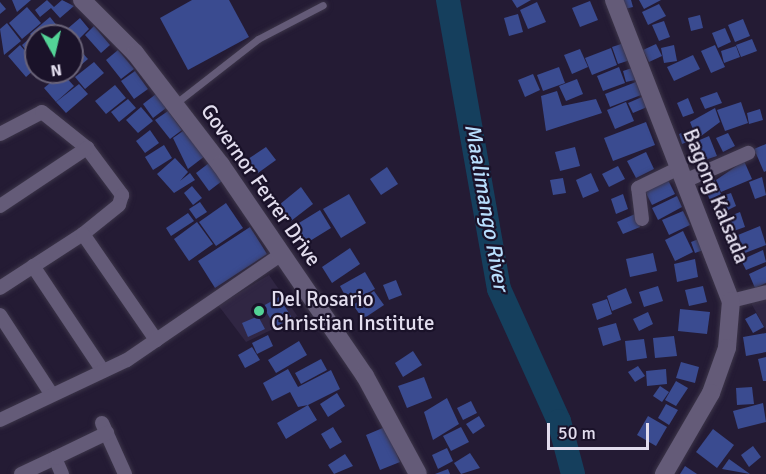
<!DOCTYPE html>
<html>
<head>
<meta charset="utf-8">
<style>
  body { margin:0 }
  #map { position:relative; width:766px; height:474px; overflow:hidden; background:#241b34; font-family:Signika,sans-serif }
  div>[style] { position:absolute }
  .built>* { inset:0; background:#302643 }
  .river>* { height:24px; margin:-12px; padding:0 12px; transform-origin:12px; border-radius:12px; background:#153f5d }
  .building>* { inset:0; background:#3a4b90 }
  .roads { filter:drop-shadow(0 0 2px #3c3549) drop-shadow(0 0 2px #3c3549) }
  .lane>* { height:7px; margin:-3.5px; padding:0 3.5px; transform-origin:3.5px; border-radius:3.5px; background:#645b78 }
  .street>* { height:14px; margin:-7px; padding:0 7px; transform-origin:7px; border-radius:7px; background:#645b78 }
  .secondary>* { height:18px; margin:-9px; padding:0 9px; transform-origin:9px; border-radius:9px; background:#645b78 }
  .dots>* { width:16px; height:16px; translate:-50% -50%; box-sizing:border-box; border:3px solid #1a1229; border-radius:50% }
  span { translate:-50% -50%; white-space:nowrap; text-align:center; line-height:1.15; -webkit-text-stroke:4.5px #1a1229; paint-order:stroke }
  .street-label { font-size:21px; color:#e2ddee }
  .poi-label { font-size:21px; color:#e2ddee }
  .left { translate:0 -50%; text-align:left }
  .water-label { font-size:22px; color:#b8defd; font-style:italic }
  .north { position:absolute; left:24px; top:24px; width:60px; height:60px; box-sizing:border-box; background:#1a1229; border:2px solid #6a6378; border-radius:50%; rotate:172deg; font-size:16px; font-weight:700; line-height:24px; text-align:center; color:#e2ddee }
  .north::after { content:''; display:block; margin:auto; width:21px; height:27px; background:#53d396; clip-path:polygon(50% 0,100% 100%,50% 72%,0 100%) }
  .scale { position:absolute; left:547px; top:423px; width:102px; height:27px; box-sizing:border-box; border:3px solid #e2ddee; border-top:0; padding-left:8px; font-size:18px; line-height:21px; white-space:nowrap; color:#e2ddee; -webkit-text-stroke:4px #1a1229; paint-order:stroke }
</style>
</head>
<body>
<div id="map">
  <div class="built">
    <div style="clip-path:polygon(269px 275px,298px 317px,246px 342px,218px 305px)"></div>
    <div style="clip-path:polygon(766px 295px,766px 330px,751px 303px)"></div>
  </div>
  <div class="river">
    <div style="left:448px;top:0;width:293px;rotate:80deg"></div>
    <div style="left:499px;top:289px;width:145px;rotate:65.6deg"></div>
    <div style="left:559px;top:421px;width:55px;rotate:75.2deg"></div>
  </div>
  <div class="building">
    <div style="clip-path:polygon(12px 0,31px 0,17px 12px)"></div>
    <div style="clip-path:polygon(47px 0,54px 7px,62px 0,74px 6px,60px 18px,51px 8px,40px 17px,35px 10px)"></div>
    <div style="clip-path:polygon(192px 0,229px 0,249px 37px,188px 70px,160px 18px)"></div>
    <div style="clip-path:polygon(512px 0,531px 0,517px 8px)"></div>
    <div style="clip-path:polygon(622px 0,631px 0,633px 7px,625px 9px)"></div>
    <div style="clip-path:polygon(639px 0,661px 0,644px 9px)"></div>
    <div style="clip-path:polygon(590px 1px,598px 20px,580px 27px,572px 8px)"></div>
    <div style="clip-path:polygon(0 2px,6px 9px,0 14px)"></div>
    <div style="clip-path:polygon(537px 2px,546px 22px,528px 29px,520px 10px)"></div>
    <div style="clip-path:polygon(659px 4px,666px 16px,648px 25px,642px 12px)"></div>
    <div style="clip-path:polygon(27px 7px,41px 23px,22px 39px,9px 23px)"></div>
    <div style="clip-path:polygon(518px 14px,523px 32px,509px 36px,504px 18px)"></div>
    <div style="clip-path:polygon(700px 15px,703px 28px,691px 31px,688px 18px)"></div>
    <div style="clip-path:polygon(50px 17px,62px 32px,36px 36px,36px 41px,30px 34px)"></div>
    <div style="clip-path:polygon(80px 18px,89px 29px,72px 46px,72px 36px,59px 36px)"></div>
    <div style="clip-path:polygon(743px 19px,750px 36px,735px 42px,728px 25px)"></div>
    <div style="clip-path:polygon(664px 21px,670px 37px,659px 41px,652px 25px)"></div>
    <div style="clip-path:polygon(7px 23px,21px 41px,4px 55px,0 29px)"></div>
    <div style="clip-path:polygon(94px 26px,110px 45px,101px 53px,85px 35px)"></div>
    <div style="clip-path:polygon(725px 28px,731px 42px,718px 48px,712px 33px)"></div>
    <div style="clip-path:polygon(30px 38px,36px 45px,36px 68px,26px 77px,8px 56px,20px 45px,33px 60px,22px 45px)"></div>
    <div style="clip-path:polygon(752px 39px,757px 51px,741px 57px,736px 45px)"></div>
    <div style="clip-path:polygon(624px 43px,630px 60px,618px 64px,612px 47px)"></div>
    <div style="clip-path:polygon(656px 44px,662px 56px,649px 62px,643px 50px)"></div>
    <div style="clip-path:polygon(674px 45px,677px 61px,664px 63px,661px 48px)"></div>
    <div style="clip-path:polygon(715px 45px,725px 67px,711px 73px,701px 51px)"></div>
    <div style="clip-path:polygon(76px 46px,88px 59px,74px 71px,72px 49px)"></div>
    <div style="clip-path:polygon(736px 46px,740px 57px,724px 63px,721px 51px)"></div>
    <div style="clip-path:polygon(611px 48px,617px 65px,592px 75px,585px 58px)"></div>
    <div style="clip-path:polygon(580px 49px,588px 67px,572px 74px,564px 55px)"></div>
    <div style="clip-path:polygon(118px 50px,134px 69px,121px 79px,106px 60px)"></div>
    <div style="clip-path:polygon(693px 55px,700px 69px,674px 81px,667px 67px)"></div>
    <div style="clip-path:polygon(94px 62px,104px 73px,85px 89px,75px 77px)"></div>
    <div style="clip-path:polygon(559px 67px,565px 83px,543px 91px,537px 75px)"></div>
    <div style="clip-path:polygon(619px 67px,625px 83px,603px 91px,597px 76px)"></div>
    <div style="clip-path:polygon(632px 68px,635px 80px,626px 82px,623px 71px)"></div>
    <div style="clip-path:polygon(135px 71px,148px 89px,134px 99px,121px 81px)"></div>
    <div style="clip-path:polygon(44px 72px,62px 72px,51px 81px)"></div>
    <div style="clip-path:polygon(62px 73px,74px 86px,56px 102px,44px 88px)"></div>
    <div style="clip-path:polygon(533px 74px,540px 90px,525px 97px,518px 80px)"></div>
    <div style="clip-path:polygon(577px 79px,583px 94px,566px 101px,559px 86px)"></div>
    <div style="clip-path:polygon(636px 82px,641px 95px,610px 107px,605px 94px)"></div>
    <div style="clip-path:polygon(79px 84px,88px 94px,66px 113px,56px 102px)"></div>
    <div style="clip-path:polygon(115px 85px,126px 98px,106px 114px,95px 101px)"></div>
    <div style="clip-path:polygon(557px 91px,562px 106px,596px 99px,602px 113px,546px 131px,541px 96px)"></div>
    <div style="clip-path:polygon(717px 92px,722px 103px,705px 109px,700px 98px)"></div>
    <div style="clip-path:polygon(156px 94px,166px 108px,153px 118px,143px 104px)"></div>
    <div style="clip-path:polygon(642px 97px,647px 107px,633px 113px,628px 103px)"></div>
    <div style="clip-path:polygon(688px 98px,694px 113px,683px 117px,677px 103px)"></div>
    <div style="clip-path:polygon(128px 99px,136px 108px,119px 122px,111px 112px)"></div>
    <div style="clip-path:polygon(626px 102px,634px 121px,615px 129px,607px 110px)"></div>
    <div style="clip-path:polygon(741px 102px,748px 123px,725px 131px,717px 110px)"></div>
    <div style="clip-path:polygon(141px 107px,153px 121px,138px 133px,126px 120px)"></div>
    <div style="clip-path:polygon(715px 108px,720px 122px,697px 139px,690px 122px)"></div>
    <div style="clip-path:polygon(760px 109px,763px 120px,749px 124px,747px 113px)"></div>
    <div style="clip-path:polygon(168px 111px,182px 130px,170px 139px,155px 120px)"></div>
    <div style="clip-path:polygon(646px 122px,655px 145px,613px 161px,604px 138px)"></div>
    <div style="clip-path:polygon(691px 129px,695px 139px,682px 144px,679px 134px)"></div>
    <div style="clip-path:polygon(150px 130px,159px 143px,145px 153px,136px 141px)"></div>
    <div style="clip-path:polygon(183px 131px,205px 156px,188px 169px,173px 138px)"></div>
    <div style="clip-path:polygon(728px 133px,735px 146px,723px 152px,716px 138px)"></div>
    <div style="clip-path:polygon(709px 136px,717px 156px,702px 161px,695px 142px)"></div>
    <div style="clip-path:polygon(766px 144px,766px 171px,764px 172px,754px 149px)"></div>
    <div style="clip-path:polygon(164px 145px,172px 158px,153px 170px,145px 157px)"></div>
    <div style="clip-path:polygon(266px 147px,276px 160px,258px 173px,248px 159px)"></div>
    <div style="clip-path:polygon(575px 147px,580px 166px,560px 171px,555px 152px)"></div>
    <div style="clip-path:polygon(646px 152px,654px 169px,636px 178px,627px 161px)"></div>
    <div style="clip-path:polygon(175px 158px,188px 172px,180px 181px,190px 173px,195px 180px,174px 193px,157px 174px)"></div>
    <div style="clip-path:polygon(744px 161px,752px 179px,721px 192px,716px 180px)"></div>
    <div style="clip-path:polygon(209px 163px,222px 181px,209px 191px,196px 173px)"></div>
    <div style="clip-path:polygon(618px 166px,625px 179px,609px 187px,602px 174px)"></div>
    <div style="clip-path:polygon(387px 167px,398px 184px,381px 195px,370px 179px)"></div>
    <div style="clip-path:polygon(591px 173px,599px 191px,583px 198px,576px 180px)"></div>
    <div style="clip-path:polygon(666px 176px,675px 194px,652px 205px,643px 187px)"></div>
    <div style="clip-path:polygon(762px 177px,766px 195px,755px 199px,749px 182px)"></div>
    <div style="clip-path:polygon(563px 178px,566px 193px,553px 195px,550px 180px)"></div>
    <div style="clip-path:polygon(714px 179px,721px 194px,710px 200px,703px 185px)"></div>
    <div style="clip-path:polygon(192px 186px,202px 198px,193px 205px,184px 193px)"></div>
    <div style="clip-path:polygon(301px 187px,313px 204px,291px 221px,279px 205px)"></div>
    <div style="clip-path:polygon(731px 193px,736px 206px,728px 210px,722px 196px)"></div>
    <div style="clip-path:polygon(349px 194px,366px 223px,341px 238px,323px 209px)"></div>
    <div style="clip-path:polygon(623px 194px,628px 209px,616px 214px,611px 199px)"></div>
    <div style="clip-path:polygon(677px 196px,682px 207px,658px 220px,652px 208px)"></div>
    <div style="clip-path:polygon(200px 202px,207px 212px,196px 219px,189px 209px)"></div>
    <div style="clip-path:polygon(226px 203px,243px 228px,216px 246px,199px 222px)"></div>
    <div style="clip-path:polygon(320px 210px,331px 228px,305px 244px,294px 226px)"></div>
    <div style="clip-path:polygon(683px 211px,690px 225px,669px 235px,662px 220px)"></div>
    <div style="clip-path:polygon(740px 212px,745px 227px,728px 233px,723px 219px)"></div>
    <div style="clip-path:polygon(188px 213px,194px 221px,171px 236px,166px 228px)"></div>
    <div style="clip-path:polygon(635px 214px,640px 227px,623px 234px,617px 222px)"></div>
    <div style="clip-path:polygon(197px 222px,213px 244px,189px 261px,174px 239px)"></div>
    <div style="clip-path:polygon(760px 226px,766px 245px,745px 253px,738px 235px)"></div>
    <div style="clip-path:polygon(250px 227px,267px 254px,215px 288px,198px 261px)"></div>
    <div style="clip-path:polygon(683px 231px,693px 252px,675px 261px,665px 240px)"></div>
    <div style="clip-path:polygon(701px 238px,706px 249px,695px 253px,691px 242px)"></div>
    <div style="clip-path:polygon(350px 248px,360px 264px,332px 283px,322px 267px)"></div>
    <div style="clip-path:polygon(763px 250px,766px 262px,746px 270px,741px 260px)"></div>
    <div style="clip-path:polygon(653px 253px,657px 271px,630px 277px,626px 259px)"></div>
    <div style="clip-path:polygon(695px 259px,698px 277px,677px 282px,674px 264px)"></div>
    <div style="clip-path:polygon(766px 266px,766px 283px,755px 288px,749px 274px)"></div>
    <div style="clip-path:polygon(365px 272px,375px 289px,349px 303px,340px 286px)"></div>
    <div style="clip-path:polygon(396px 280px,402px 295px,389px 300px,383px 285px)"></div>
    <div style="clip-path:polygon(658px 286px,663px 301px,644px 307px,639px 292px)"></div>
    <div style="clip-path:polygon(703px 286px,707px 302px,689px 306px,685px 290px)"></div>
    <div style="clip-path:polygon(626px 288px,632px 303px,612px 311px,607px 296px)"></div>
    <div style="clip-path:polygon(374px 291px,384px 305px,363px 319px,353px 305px)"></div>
    <div style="clip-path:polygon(279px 297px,292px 318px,275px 327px,263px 306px)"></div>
    <div style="clip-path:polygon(607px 299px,612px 314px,597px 320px,592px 304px)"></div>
    <div style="clip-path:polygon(680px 309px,710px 312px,707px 334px,678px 331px)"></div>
    <div style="clip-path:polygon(648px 312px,653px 324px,639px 331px,633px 319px)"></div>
    <div style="clip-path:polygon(756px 313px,764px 327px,753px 333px,745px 319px)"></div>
    <div style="clip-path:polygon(258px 316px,265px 329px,248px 337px,242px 323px)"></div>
    <div style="clip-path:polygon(616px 323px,621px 340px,603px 346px,598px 328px)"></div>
    <div style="clip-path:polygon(766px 333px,766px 352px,746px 356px,743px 337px)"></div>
    <div style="clip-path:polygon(268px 335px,273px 346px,257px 354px,252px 343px)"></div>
    <div style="clip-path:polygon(674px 336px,677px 356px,655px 358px,653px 338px)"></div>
    <div style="clip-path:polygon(644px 339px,647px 358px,627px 361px,625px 341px)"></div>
    <div style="clip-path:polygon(299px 341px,307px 355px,276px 373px,268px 360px)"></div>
    <div style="clip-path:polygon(252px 347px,260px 360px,245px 368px,238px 355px)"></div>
    <div style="clip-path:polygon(413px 351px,422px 365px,403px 377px,395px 363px)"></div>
    <div style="clip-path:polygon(766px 357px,766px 381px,763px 381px,758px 359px)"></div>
    <div style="clip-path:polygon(321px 359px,327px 370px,301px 384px,295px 373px)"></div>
    <div style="clip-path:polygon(681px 362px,699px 367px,695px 383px,676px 378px)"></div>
    <div style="clip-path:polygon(638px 366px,645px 376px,635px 382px,628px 372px)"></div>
    <div style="clip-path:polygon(288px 369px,298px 387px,331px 370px,340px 389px,308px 405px,317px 420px,286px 439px,277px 423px,308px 405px,298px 407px,290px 392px,272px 401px,263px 383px)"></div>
    <div style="clip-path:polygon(666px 369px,667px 384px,647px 386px,646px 371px)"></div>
    <div style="clip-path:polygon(424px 377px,432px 398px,407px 408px,398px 386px)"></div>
    <div style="clip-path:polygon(676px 381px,688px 388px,676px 406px,665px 400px)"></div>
    <div style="clip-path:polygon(660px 386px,669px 392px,662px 402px,653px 396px)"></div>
    <div style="clip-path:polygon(752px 387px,754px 404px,737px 405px,736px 388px)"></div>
    <div style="clip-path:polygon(337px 393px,345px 406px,328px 417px,320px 404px)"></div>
    <div style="clip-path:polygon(447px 398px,459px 424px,433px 440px,424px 412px)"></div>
    <div style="clip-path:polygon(471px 401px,477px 413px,463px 420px,457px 408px)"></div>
    <div style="clip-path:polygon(763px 403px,766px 422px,738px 429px,733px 411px)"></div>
    <div style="clip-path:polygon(666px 404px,678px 410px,669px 425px,658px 418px)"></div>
    <div style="clip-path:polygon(479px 416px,485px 426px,473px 434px,466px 424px)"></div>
    <div style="clip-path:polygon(648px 416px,667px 427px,656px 446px,637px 435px)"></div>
    <div style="clip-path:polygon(333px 427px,342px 442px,330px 449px,321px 434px)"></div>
    <div style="clip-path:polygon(385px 427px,400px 462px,380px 470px,366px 435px)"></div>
    <div style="clip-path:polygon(461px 427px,469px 442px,451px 451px,443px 436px)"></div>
    <div style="clip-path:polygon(713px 429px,734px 445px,717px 468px,696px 452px)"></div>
    <div style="clip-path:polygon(753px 446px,761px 457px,749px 467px,741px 455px)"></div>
    <div style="clip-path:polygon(447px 448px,453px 461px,438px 469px,432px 455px)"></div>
    <div style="clip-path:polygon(470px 453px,480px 468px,461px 474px,454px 463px)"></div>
    <div style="clip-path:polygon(345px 454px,353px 466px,334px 474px,328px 465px)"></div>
    <div style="clip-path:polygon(729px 459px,750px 474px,722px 469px)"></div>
    <div style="clip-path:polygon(685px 466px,697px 474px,680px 474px)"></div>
    <div style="clip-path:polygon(448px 469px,450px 474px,435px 474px)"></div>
  </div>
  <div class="roads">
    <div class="lane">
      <div style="left:176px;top:103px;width:104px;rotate:-38deg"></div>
      <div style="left:258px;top:39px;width:73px;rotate:-27.6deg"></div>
    </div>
    <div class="street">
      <div style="left:0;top:134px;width:47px;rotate:-27.6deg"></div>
      <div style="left:42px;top:112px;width:58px;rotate:38.7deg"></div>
      <div style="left:87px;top:148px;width:59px;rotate:53.3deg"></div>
      <div style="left:122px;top:195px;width:10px;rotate:107deg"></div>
      <div style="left:119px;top:205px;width:46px;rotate:141.1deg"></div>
      <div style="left:83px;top:234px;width:99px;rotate:147deg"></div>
      <div style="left:687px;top:180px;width:67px;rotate:-23.9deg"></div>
      <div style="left:0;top:206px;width:105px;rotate:-33.7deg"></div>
      <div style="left:642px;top:219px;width:31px;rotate:-97deg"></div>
      <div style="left:638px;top:188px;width:48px;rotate:-26deg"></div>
      <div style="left:83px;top:234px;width:129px;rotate:55.4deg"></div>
      <div style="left:33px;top:266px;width:126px;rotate:56.3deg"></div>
      <div style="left:731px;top:301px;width:36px;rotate:-14deg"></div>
      <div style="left:0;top:315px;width:95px;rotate:57deg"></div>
      <div style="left:0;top:420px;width:140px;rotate:-25.3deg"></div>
      <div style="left:127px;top:360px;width:188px;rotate:-34.4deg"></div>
      <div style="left:102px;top:423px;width:56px;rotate:65.7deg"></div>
      <div style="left:21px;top:474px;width:38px;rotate:-25deg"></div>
      <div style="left:62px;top:474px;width:17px;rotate:-114deg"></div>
      <div style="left:55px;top:458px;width:58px;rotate:-25.7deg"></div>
    </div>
    <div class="secondary">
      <div style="left:82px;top:0;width:75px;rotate:45deg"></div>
      <div style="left:135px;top:53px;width:141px;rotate:52.5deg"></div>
      <div style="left:221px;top:165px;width:255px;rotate:55.7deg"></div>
      <div style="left:365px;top:376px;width:111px;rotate:61.6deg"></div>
      <div style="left:614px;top:0;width:323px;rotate:68.8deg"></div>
      <div style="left:731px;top:301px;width:47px;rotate:94.9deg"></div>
      <div style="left:727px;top:348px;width:48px;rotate:109.6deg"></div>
      <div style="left:711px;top:393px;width:94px;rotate:120.1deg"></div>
    </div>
  </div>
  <div class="dots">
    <div style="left:259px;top:311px;background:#53d396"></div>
  </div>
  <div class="street-label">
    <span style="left:261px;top:185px;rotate:55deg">Governor Ferrer Drive</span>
    <span style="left:716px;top:196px;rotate:68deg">Bagong Kalsada</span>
  </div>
  <div class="poi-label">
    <span class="left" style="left:271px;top:311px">Del Rosario<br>Christian Institute</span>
  </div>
  <div class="water-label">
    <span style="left:487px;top:207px;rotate:80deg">Maalimango River</span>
  </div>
  <div class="north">N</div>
  <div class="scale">50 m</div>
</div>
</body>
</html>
